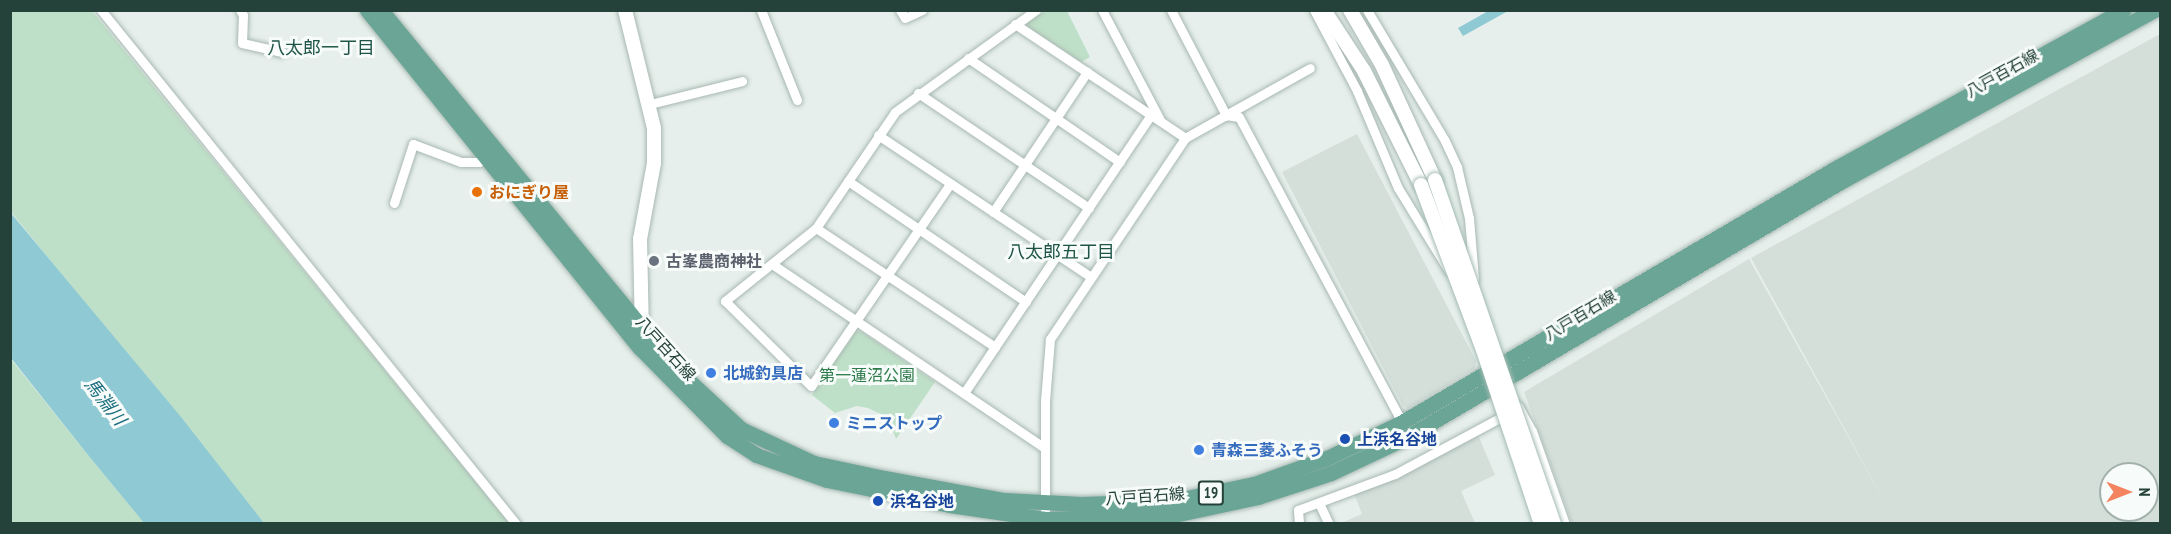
<!DOCTYPE html>
<html>
<head>
<meta charset="utf-8">
<style>
  body { margin:0 }
  #map { position:relative; width:2171px; height:534px; overflow:hidden; background:#e6efeb; font-family:"PT Sans Narrow","Noto Sans JP",sans-serif }
  div>[style] { position:absolute }
  .built>* { inset:0; background:#d4dfda }
  .green>* { inset:0; background:#bfe0c8 }
  .water>* { inset:0; background:#8ec9d4 }
  .roads { filter:drop-shadow(0 0 2px #a8b8b2) drop-shadow(0 0 2px #a8b8b2) }
  .street>* { height:9px; margin:-4.5px; padding:0 4.5px; transform-origin:4.5px; border-radius:4.5px; background:#fff }
  .secondary>* { height:14px; margin:-7px; padding:0 7px; transform-origin:7px; border-radius:7px; background:#fff }
  .primary>* { height:15px; margin:-7.5px; padding:0 7.5px; transform-origin:7.5px; border-radius:7.5px; background:#6aa596 }
  .bridges { filter:drop-shadow(0 0 2px #a4bbb3) drop-shadow(0 0 2px #a4bbb3) }
  .secondary-bridge>* { height:14px; margin:-7px; padding:0 7px; transform-origin:7px; border-radius:7px; background:#fff }
  .dots>* { width:16px; height:16px; translate:-50% -50%; box-sizing:border-box; border:3px solid #f7fbf9; border-radius:50% }
  span { translate:-50% -50%; white-space:nowrap; text-align:center; line-height:1.15; -webkit-text-stroke:6px #f7fbf9; paint-order:stroke }
  .shield-label span { padding:2px 4px; background:#f7fbf9; border:2px solid; border-radius:4px; -webkit-text-stroke-width:0 }
  .shield-label { font-size:15px; color:#24423a; font-weight:700 }
  .street-label { font-size:16px; color:#24423a }
  .food-label { font-size:16px; color:#c56008; font-weight:700 }
  .left { translate:0 -50%; text-align:left }
  .worship-label { font-size:16px; color:#5b616d; font-weight:700 }
  .shop-label { font-size:16px; color:#366cbe; font-weight:700 }
  .park-label { font-size:16px; color:#2d7a4b }
  .transit-label { font-size:16px; color:#164399; font-weight:700 }
  .neighbourhood-label { font-size:18px; color:#1f5548 }
  .water-label { font-size:18px; color:#1c6f80; font-style:italic }
  .frame { position:absolute; inset:0; border:12px solid #24423a; pointer-events:none }
  .north { position:absolute; left:2099px; top:462px; width:60px; height:60px; box-sizing:border-box; background:#f7fbf9; border:2px solid #a3b1ad; border-radius:50%; rotate:90deg; font-size:16px; font-weight:700; line-height:24px; text-align:center; color:#24423a }
  .north::after { content:''; display:block; margin:auto; width:21px; height:27px; background:#f4845f; clip-path:polygon(50% 0,100% 100%,50% 72%,0 100%) }
</style>
</head>
<body>
<div id="map">
  <div class="built">
    <div style="clip-path:polygon(evenodd,2160px 34px,2160px 523px,1572px 523px,1524px 392px,1749px 259px,1889px 510px,1751px 258px,2160px 34px,2111px 474px,2147px 474px,2147px 510px,2111px 510px,2111px 474px)"></div>
    <div style="clip-path:polygon(1357px 134px,1476px 361px,1475px 368px,1408px 408px,1403px 406px,1282px 172px)"></div>
    <div style="clip-path:polygon(1478px 435px,1495px 475px,1461px 491px,1475px 523px,1339px 524px,1362px 514px,1354px 493px)"></div>
  </div>
  <div class="green">
    <div style="clip-path:polygon(10px 11px,92px 11px,509px 523px,264px 523px,11px 212px)"></div>
    <div style="clip-path:polygon(1045px 11px,1067px 11px,1090px 57px,1081px 62px,1028px 27px,1027px 22px)"></div>
    <div style="clip-path:polygon(856px 331px,862px 332px,935px 382px,896px 439px,888px 418px,868px 408px,857px 406px,835px 413px,812px 395px)"></div>
    <div style="clip-path:polygon(10px 358px,88px 455px,144px 523px,11px 523px)"></div>
  </div>
  <div class="water">
    <div style="clip-path:polygon(1490px 10px,1508px 11px,1463px 36px,1458px 28px)"></div>
    <div style="clip-path:polygon(10px 212px,181px 417px,264px 523px,144px 523px,88px 455px,11px 358px)"></div>
  </div>
  <div class="roads">
    <div class="street">
      <div style="left:101px;top:10px;width:661px;rotate:51.08deg"></div>
      <div style="left:240px;top:10px;width:6px;rotate:59deg"></div>
      <div style="left:243px;top:15px;width:28px;rotate:92deg"></div>
      <div style="left:242px;top:43px;width:41px;rotate:12.7deg"></div>
      <div style="left:761px;top:10px;width:97px;rotate:68.2deg"></div>
      <div style="left:900px;top:10px;width:9px;rotate:58deg"></div>
      <div style="left:905px;top:18px;width:19px;rotate:-25deg"></div>
      <div style="left:1102px;top:10px;width:124px;rotate:62.2deg"></div>
      <div style="left:1171px;top:10px;width:119px;rotate:62.4deg"></div>
      <div style="left:1226px;top:115px;width:96px;rotate:-29.2deg"></div>
      <div style="left:1314px;top:10px;width:92px;rotate:62deg"></div>
      <div style="left:1357px;top:91px;width:105px;rotate:67.1deg"></div>
      <div style="left:1398px;top:188px;width:97px;rotate:58.4deg"></div>
      <div style="left:1367px;top:10px;width:152px;rotate:59.2deg"></div>
      <div style="left:1445px;top:141px;width:29px;rotate:65deg"></div>
      <div style="left:1457px;top:167px;width:52px;rotate:76.8deg"></div>
      <div style="left:1469px;top:218px;width:61px;rotate:85.3deg"></div>
      <div style="left:1015px;top:24px;width:205px;rotate:33.8deg"></div>
      <div style="left:968px;top:58px;width:184px;rotate:34.4deg"></div>
      <div style="left:918px;top:93px;width:206px;rotate:33.9deg"></div>
      <div style="left:650px;top:104px;width:95px;rotate:-14deg"></div>
      <div style="left:878px;top:135px;width:256px;rotate:33.7deg"></div>
      <div style="left:848px;top:181px;width:215px;rotate:34.2deg"></div>
      <div style="left:950px;top:184px;width:245px;rotate:124.5deg"></div>
      <div style="left:811px;top:386px;width:121px;rotate:-135.3deg"></div>
      <div style="left:725px;top:301px;width:117px;rotate:-38.7deg"></div>
      <div style="left:816px;top:228px;width:140px;rotate:-55.7deg"></div>
      <div style="left:895px;top:112px;width:174px;rotate:-35.9deg"></div>
      <div style="left:394px;top:203px;width:62px;rotate:-72.1deg"></div>
      <div style="left:413px;top:144px;width:51px;rotate:20.6deg"></div>
      <div style="left:461px;top:162px;width:18px"></div>
      <div style="left:479px;top:162px;width:8px;rotate:-40deg"></div>
      <div style="left:993px;top:212px;width:169px;rotate:-56.1deg"></div>
      <div style="left:816px;top:228px;width:215px;rotate:33.6deg"></div>
      <div style="left:772px;top:264px;width:329px;rotate:34deg"></div>
      <div style="left:964px;top:393px;width:335px;rotate:-56.1deg"></div>
      <div style="left:1518px;top:406px;width:29px;rotate:61deg"></div>
      <div style="left:1532px;top:431px;width:99px;rotate:70.5deg"></div>
      <div style="left:1319px;top:503px;width:23px;rotate:65deg"></div>
      <div style="left:1045px;top:522px;width:121px;rotate:-90deg"></div>
      <div style="left:1045px;top:401px;width:62px;rotate:-85.4deg"></div>
      <div style="left:1050px;top:339px;width:242px;rotate:-56.1deg"></div>
      <div style="left:1185px;top:138px;width:47px;rotate:-29.3deg"></div>
      <div style="left:1226px;top:115px;width:13px;rotate:9deg"></div>
      <div style="left:1239px;top:117px;width:346px;rotate:61.9deg"></div>
      <div style="left:1299px;top:524px;width:14px;rotate:-94deg"></div>
      <div style="left:1298px;top:510px;width:103px;rotate:-20.4deg"></div>
      <div style="left:1395px;top:474px;width:129px;rotate:-28.2deg"></div>
    </div>
    <div class="secondary">
      <div style="left:625px;top:10px;width:122px;rotate:76.2deg"></div>
      <div style="left:654px;top:128px;width:35px;rotate:90deg"></div>
      <div style="left:654px;top:163px;width:77px;rotate:100.4deg"></div>
      <div style="left:640px;top:239px;width:97px;rotate:88.8deg"></div>
      <div style="left:1324px;top:10px;width:73px;rotate:56.7deg"></div>
      <div style="left:1364px;top:71px;width:127px;rotate:63.4deg"></div>
      <div style="left:1350px;top:10px;width:64px;rotate:59.8deg"></div>
      <div style="left:1382px;top:65px;width:127px;rotate:65.3deg"></div>
    </div>
    <div class="primary">
      <div style="left:367px;top:10px;width:434px;rotate:51.1deg"></div>
      <div style="left:640px;top:348px;width:124px;rotate:45.3deg"></div>
      <div style="left:727px;top:436px;width:35px;rotate:33deg"></div>
      <div style="left:756px;top:455px;width:75px;rotate:19.4deg"></div>
      <div style="left:827px;top:480px;width:126px;rotate:11.5deg"></div>
      <div style="left:950px;top:505px;width:96px;rotate:8.4deg"></div>
      <div style="left:1045px;top:519px;width:129px;rotate:-1.8deg"></div>
      <div style="left:1174px;top:515px;width:86px;rotate:-12.1deg"></div>
      <div style="left:1258px;top:497px;width:77px;rotate:-18.2deg"></div>
      <div style="left:1331px;top:473px;width:84px;rotate:-25.3deg"></div>
      <div style="left:1407px;top:437px;width:505px;rotate:-30.48deg"></div>
      <div style="left:1842px;top:181px;width:356px;rotate:-28.7deg"></div>
      <div style="left:381px;top:10px;width:462px;rotate:50.6deg"></div>
      <div style="left:674px;top:367px;width:91px;rotate:42.8deg"></div>
      <div style="left:741px;top:429px;width:81px;rotate:25deg"></div>
      <div style="left:814px;top:463px;width:72px;rotate:12.1deg"></div>
      <div style="left:884px;top:478px;width:122px;rotate:10.4deg"></div>
      <div style="left:1004px;top:500px;width:77px;rotate:3deg"></div>
      <div style="left:1081px;top:504px;width:91px;rotate:-1.9deg"></div>
      <div style="left:1172px;top:501px;width:84px;rotate:-11.7deg"></div>
      <div style="left:1254px;top:484px;width:77px;rotate:-19.6deg"></div>
      <div style="left:1327px;top:458px;width:83px;rotate:-25.6deg"></div>
      <div style="left:1402px;top:422px;width:503px;rotate:-30.34deg"></div>
      <div style="left:1836px;top:168px;width:328px;rotate:-28.8deg"></div>
    </div>
  </div>
  <div class="bridges">
    <div class="secondary-bridge">
      <div style="left:1435px;top:180px;width:364px;rotate:70.9deg"></div>
      <div style="left:1421px;top:185px;width:176px;rotate:69.4deg"></div>
      <div style="left:1483px;top:350px;width:183px;rotate:71.6deg"></div>
    </div>
  </div>
  <div class="dots">
    <div style="left:477px;top:192px;background:#e8710a"></div>
    <div style="left:654px;top:261px;background:#6b7280"></div>
    <div style="left:711px;top:373px;background:#3f7fe0"></div>
    <div style="left:834px;top:423px;background:#3f7fe0"></div>
    <div style="left:1345px;top:439px;background:#1a4fb4"></div>
    <div style="left:1199px;top:450px;background:#3f7fe0"></div>
    <div style="left:878px;top:501px;background:#1a4fb4"></div>
  </div>
  <div class="shield-label">
    <span style="left:1211px;top:493px">19</span>
  </div>
  <div class="street-label">
    <span style="left:2002px;top:73px;rotate:-29deg">八戸百石線</span>
    <span style="left:1580px;top:315px;rotate:-31deg">八戸百石線</span>
    <span style="left:666px;top:348px;rotate:48deg">八戸百石線</span>
    <span style="left:1145px;top:496px;rotate:-4deg">八戸百石線</span>
  </div>
  <div class="food-label">
    <span class="left" style="left:489px;top:192px">おにぎり屋</span>
  </div>
  <div class="worship-label">
    <span class="left" style="left:666px;top:261px">古峯農商神社</span>
  </div>
  <div class="shop-label">
    <span class="left" style="left:723px;top:373px">北城釣具店</span>
    <span class="left" style="left:846px;top:423px">ミニストップ</span>
    <span class="left" style="left:1211px;top:450px">青森三菱ふそう</span>
  </div>
  <div class="park-label">
    <span style="left:867px;top:375px">第一蓮沼公園</span>
  </div>
  <div class="transit-label">
    <span class="left" style="left:1357px;top:439px">上浜名谷地</span>
    <span class="left" style="left:890px;top:501px">浜名谷地</span>
  </div>
  <div class="neighbourhood-label">
    <span style="left:321px;top:48px">八太郎一丁目</span>
    <span style="left:1061px;top:252px">八太郎五丁目</span>
  </div>
  <div class="water-label">
    <span style="left:105px;top:402px;rotate:52deg">馬淵川</span>
  </div>
  <div class="frame"></div>
  <div class="north">N</div>
</div>
</body>
</html>
